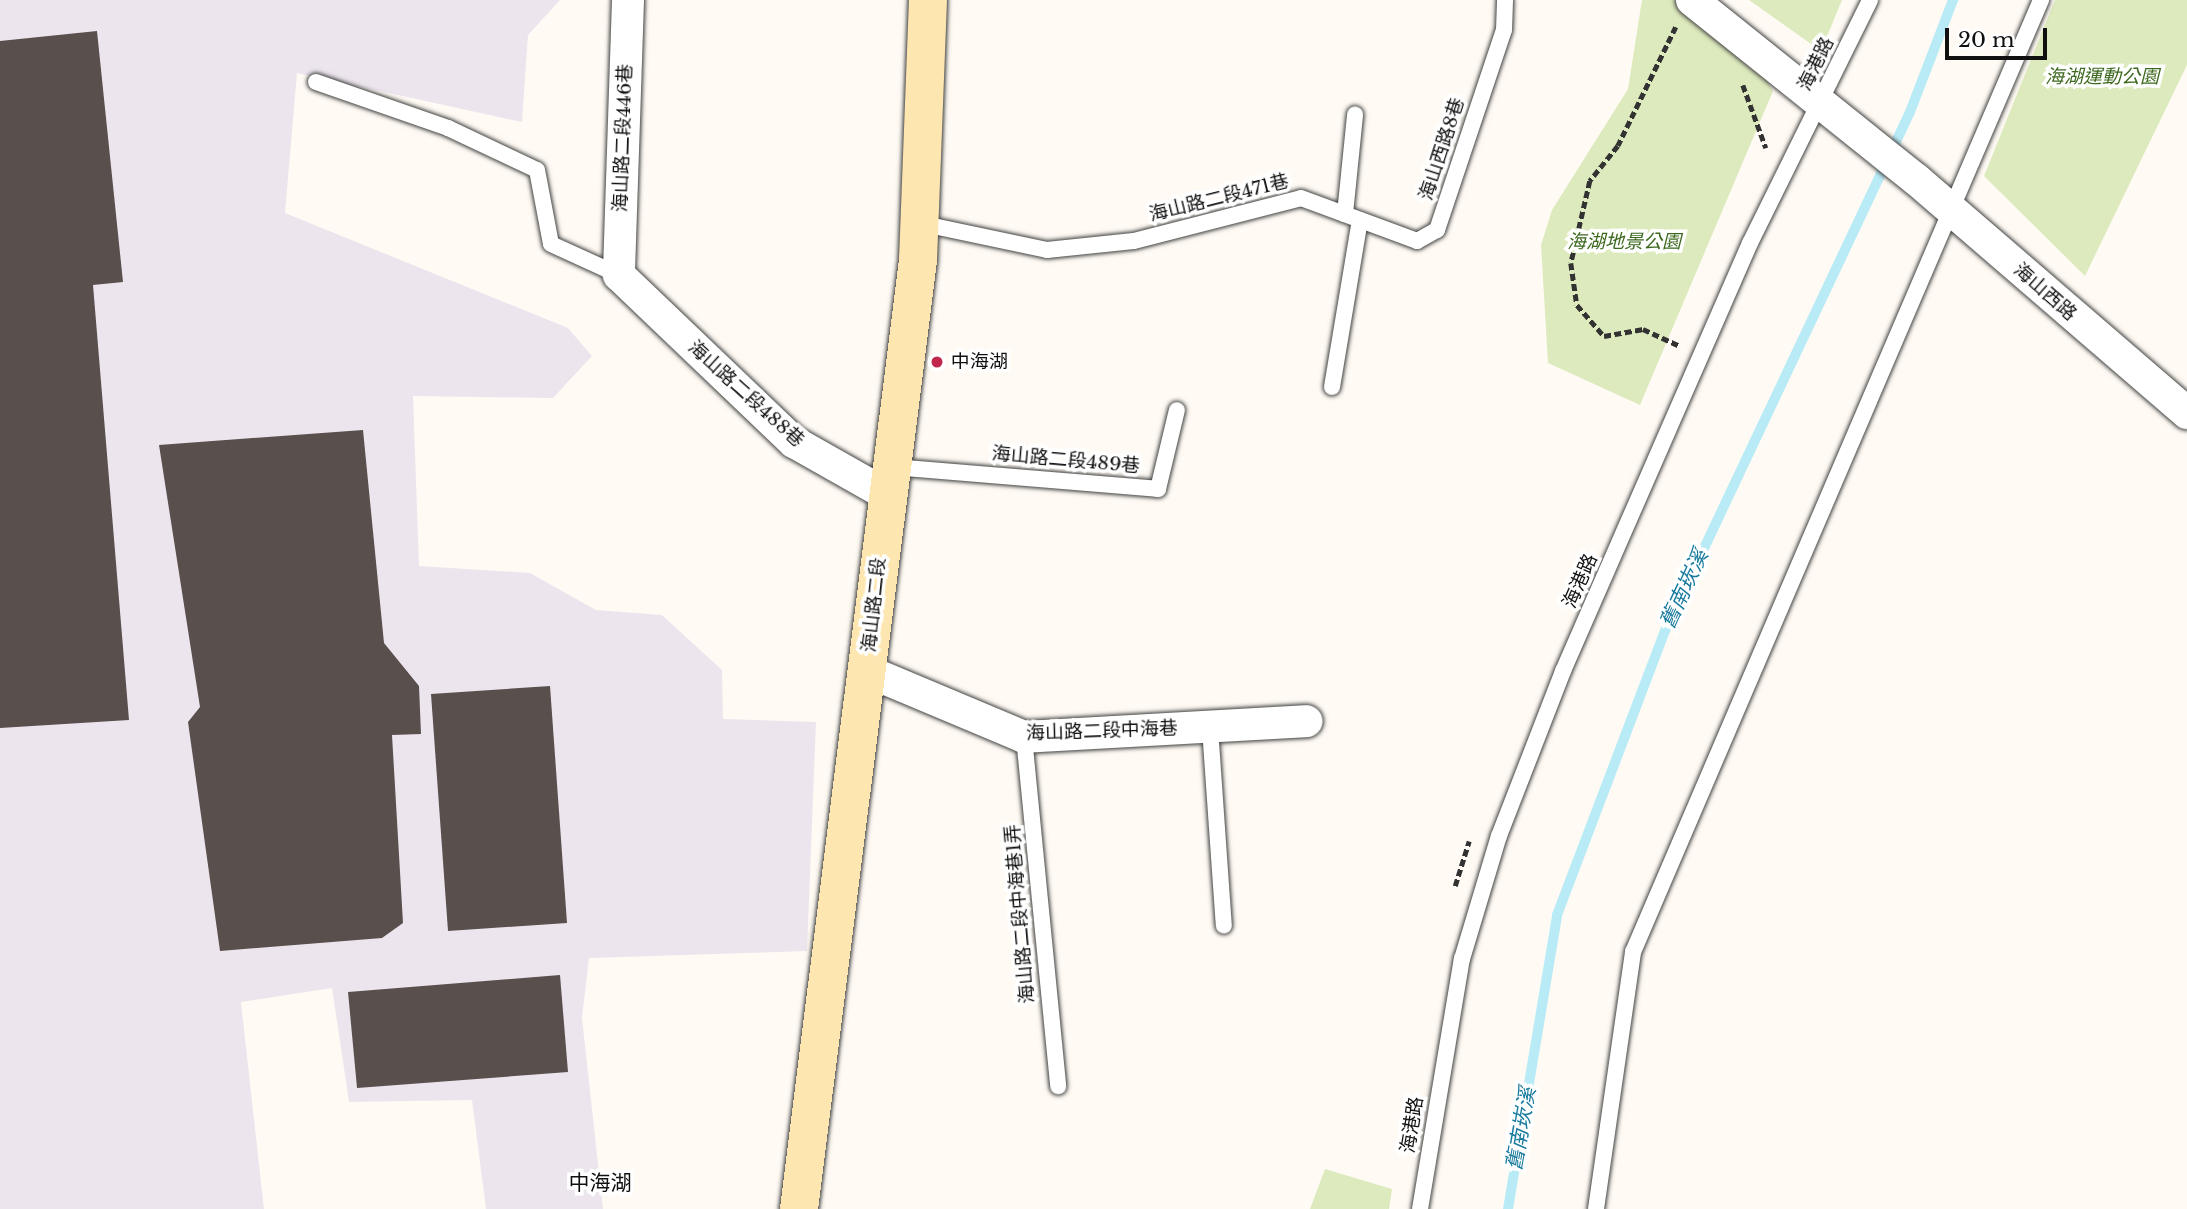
<!DOCTYPE html>
<html>
<head>
<meta charset="utf-8">
<style>
  body { margin:0 }
  #map { position:relative; width:2187px; height:1209px; overflow:hidden; background:#fffbf4; font-family:"Libre Baskerville","Noto Sans TC",serif }
  div>[style] { position:absolute }
  .industrial>* { inset:0; background:#ece5ee }
  .green>* { inset:0; background:#ddeabd }
  .stream>* { height:10px; margin:-5px; padding:0 5px; transform-origin:5px; border-radius:5px; background:#b9ebf6 }
  .building>* { inset:0; background:#594f4d }
  .path>* { height:4.5px; margin-top:-2.25px; transform-origin:0; background:repeating-linear-gradient(90deg,#323232 0 7px,transparent 0 10.5px) }
  .roads { filter:drop-shadow(0 0 2px #434343) drop-shadow(0 0 2px #434343) }
  .service>* { height:16px; margin:-8px; padding:0 8px; transform-origin:8px; border-radius:8px; background:#fff }
  .minor>* { height:32px; margin:-16px; padding:0 16px; transform-origin:16px; border-radius:16px; background:#fff }
  .secondary>* { height:38px; margin:-19px; padding:0 19px; transform-origin:19px; border-radius:19px; background:#fee6b0 }
  .dots>* { width:19px; height:19px; translate:-50% -50%; box-sizing:border-box; border:4px solid #fff; border-radius:50% }
  span { translate:-50% -50%; white-space:nowrap; text-align:center; line-height:1.15; -webkit-text-stroke:7px #fff; paint-order:stroke }
  .street-label { font-size:19px; color:#101010 }
  .park-label { font-size:19px; color:#3d691f; font-style:italic }
  .poi-label { font-size:19px; color:#101010 }
  .left { translate:0 -50%; text-align:left }
  .water-label { font-size:21px; color:#187b9d; font-style:italic }
  .neighbourhood-label { font-size:21px; color:#101010 }
  .scale { position:absolute; left:1945px; top:28px; width:102px; height:32px; box-sizing:border-box; border:4px solid #101010; border-top:0; padding-left:9px; font-size:21px; line-height:24px; white-space:nowrap; color:#101010; -webkit-text-stroke:5px #fff; paint-order:stroke }
</style>
</head>
<body>
<div id="map">
  <div class="industrial">
    <div style="clip-path:polygon(0 0,560px 0,528px 35px,522px 122px,297px 73px,285px 213px,568px 328px,592px 356px,553px 398px,413px 396px,419px 566px,530px 573px,596px 610px,662px 615px,722px 670px,723px 719px,816px 722px,807px 951px,589px 958px,582px 1018px,603px 1209px,486px 1209px,472px 1100px,349px 1102px,332px 988px,241px 1002px,264px 1209px,0 1209px)"></div>
  </div>
  <div class="green">
    <div style="clip-path:polygon(1642px 0,1674px 0,1761px 71px,1773px 91px,1640px 405px,1548px 363px,1541px 245px,1552px 210px,1628px 89px)"></div>
    <div style="clip-path:polygon(1749px 0,1842px 0,1821px 51px)"></div>
    <div style="clip-path:polygon(2055px 0,2187px 0,2187px 65px,2085px 276px,1984px 176px)"></div>
    <div style="clip-path:polygon(1325px 1169px,1392px 1189px,1389px 1209px,1310px 1209px)"></div>
  </div>
  <div class="stream">
    <div style="left:1508px;top:1209px;width:298px;rotate:-80.5deg"></div>
    <div style="left:1557px;top:915px;width:304px;rotate:-69.2deg"></div>
    <div style="left:1665px;top:631px;width:574px;rotate:-64.73deg"></div>
    <div style="left:1910px;top:112px;width:120px;rotate:-69deg"></div>
  </div>
  <div class="building">
    <div style="clip-path:polygon(97px 31px,123px 282px,93px 285px,129px 720px,0 728px,0 41px)"></div>
    <div style="clip-path:polygon(363px 430px,384px 643px,419px 686px,421px 734px,392px 735px,403px 923px,382px 938px,220px 951px,188px 722px,200px 707px,159px 445px)"></div>
    <div style="clip-path:polygon(550px 686px,567px 923px,448px 931px,431px 694px)"></div>
    <div style="clip-path:polygon(560px 975px,568px 1072px,357px 1088px,348px 992px)"></div>
  </div>
  <div class="path">
    <div style="left:1676px;top:27px;width:132px;rotate:116deg"></div>
    <div style="left:1618px;top:146px;width:45px;rotate:128.7deg"></div>
    <div style="left:1590px;top:181px;width:84px;rotate:103deg"></div>
    <div style="left:1571px;top:263px;width:42px;rotate:81.9deg"></div>
    <div style="left:1577px;top:305px;width:41px;rotate:48.9deg"></div>
    <div style="left:1604px;top:336px;width:40px;rotate:-10deg"></div>
    <div style="left:1643px;top:329px;width:41px;rotate:24.7deg"></div>
    <div style="left:1743px;top:85px;width:67px;rotate:69.9deg"></div>
    <div style="left:1455px;top:886px;width:47px;rotate:-72.7deg"></div>
  </div>
  <div class="roads">
    <div class="service">
      <div style="left:316px;top:82px;width:140px;rotate:19.2deg"></div>
      <div style="left:448px;top:128px;width:98px;rotate:25.3deg"></div>
      <div style="left:537px;top:170px;width:75px;rotate:79.3deg"></div>
      <div style="left:551px;top:244px;width:75px;rotate:24.5deg"></div>
      <div style="left:1345px;top:214px;width:100px;rotate:-84.2deg"></div>
      <div style="left:919px;top:223px;width:131px;rotate:11.9deg"></div>
      <div style="left:1047px;top:250px;width:87px;rotate:-5.9deg"></div>
      <div style="left:1134px;top:241px;width:172px;rotate:-14.4deg"></div>
      <div style="left:1301px;top:198px;width:124px;rotate:20.3deg"></div>
      <div style="left:1417px;top:241px;width:23px;rotate:-29deg"></div>
      <div style="left:1437px;top:230px;width:211px;rotate:-71.5deg"></div>
      <div style="left:1504px;top:30px;width:30px;rotate:-88deg"></div>
      <div style="left:1332px;top:387px;width:169px;rotate:-80.5deg"></div>
      <div style="left:892px;top:467px;width:267px;rotate:4.7deg"></div>
      <div style="left:1158px;top:489px;width:81px;rotate:-76.5deg"></div>
      <div style="left:1210px;top:728px;width:198px;rotate:86deg"></div>
      <div style="left:1024px;top:737px;width:351px;rotate:84.4deg"></div>
      <div style="left:1420px;top:1209px;width:254px;rotate:-80.5deg"></div>
      <div style="left:1462px;top:959px;width:128px;rotate:-73.3deg"></div>
      <div style="left:1499px;top:836px;width:177px;rotate:-68.8deg"></div>
      <div style="left:1563px;top:671px;width:467px;rotate:-66.4deg"></div>
      <div style="left:1750px;top:243px;width:271px;rotate:-63.7deg"></div>
      <div style="left:1596px;top:1209px;width:260px;rotate:-81.8deg"></div>
      <div style="left:1633px;top:952px;width:1036px;rotate:-66.8deg"></div>
    </div>
    <div class="minor">
      <div style="left:628px;top:0;width:275px;rotate:91.9deg"></div>
      <div style="left:619px;top:275px;width:242px;rotate:43.7deg"></div>
      <div style="left:794px;top:442px;width:106px;rotate:29.5deg"></div>
      <div style="left:1692px;top:0;width:288px;rotate:38.7deg"></div>
      <div style="left:1917px;top:180px;width:357px;rotate:40.8deg"></div>
      <div style="left:867px;top:671px;width:170px;rotate:22.8deg"></div>
      <div style="left:1024px;top:737px;width:283px;rotate:-3.2deg"></div>
    </div>
    <div class="secondary">
      <div style="left:799px;top:1209px;width:956px;rotate:-82.85deg"></div>
      <div style="left:918px;top:260px;width:260px;rotate:-87.8deg"></div>
    </div>
  </div>
  <div class="dots">
    <div style="left:937px;top:362px;background:#c1274c"></div>
  </div>
  <div class="street-label">
    <span style="left:1816px;top:64px;rotate:-64deg">海港路</span>
    <span style="left:623px;top:138px;rotate:-88deg">海山路二段446巷</span>
    <span style="left:1442px;top:149px;rotate:-72deg">海山西路8巷</span>
    <span style="left:1219px;top:198px;rotate:-14deg">海山路二段471巷</span>
    <span style="left:2045px;top:292px;rotate:41deg">海山西路</span>
    <span style="left:746px;top:394px;rotate:42deg">海山路二段488巷</span>
    <span style="left:1066px;top:460px;rotate:5deg">海山路二段489巷</span>
    <span style="left:1580px;top:581px;rotate:-66deg">海港路</span>
    <span style="left:874px;top:605px;rotate:-84deg">海山路二段</span>
    <span style="left:1102px;top:731px;rotate:-2deg">海山路二段中海巷</span>
    <span style="left:1020px;top:914px;rotate:-95deg">海山路二段中海巷1弄</span>
    <span style="left:1412px;top:1125px;rotate:-81deg">海港路</span>
  </div>
  <div class="park-label">
    <span style="left:2102px;top:77px">海湖運動公園</span>
    <span style="left:1624px;top:242px">海湖地景公園</span>
  </div>
  <div class="poi-label">
    <span class="left" style="left:951px;top:362px">中海湖</span>
  </div>
  <div class="water-label">
    <span style="left:1684px;top:589px;rotate:-65deg">舊南崁溪</span>
    <span style="left:1521px;top:1129px;rotate:-80deg">舊南崁溪</span>
  </div>
  <div class="neighbourhood-label">
    <span style="left:600px;top:1183px">中海湖</span>
  </div>
  <div class="scale">20 m</div>
</div>
</body>
</html>
